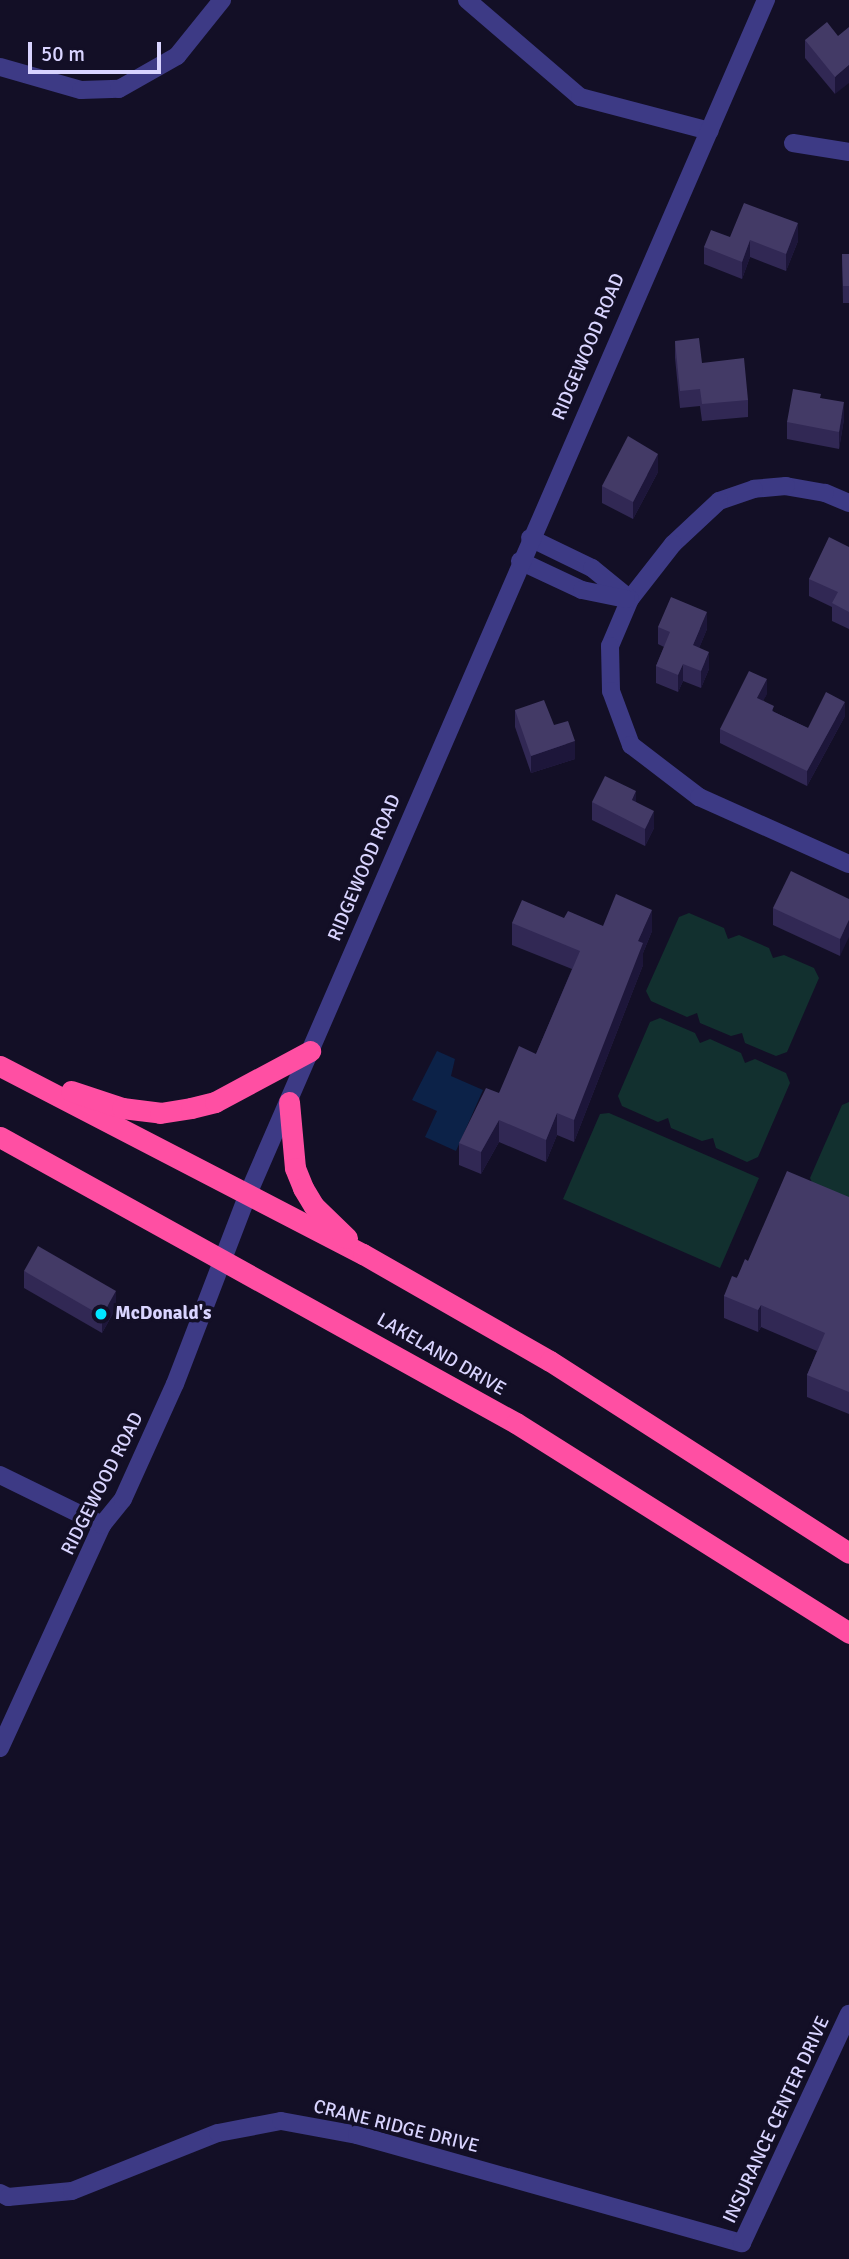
<!DOCTYPE html>
<html>
<head>
<meta charset="utf-8">
<style>
  body { margin:0 }
  #map { position:relative; width:849px; height:2259px; overflow:hidden; background:#130f26; font-family:Signika,sans-serif }
  div>[style] { position:absolute }
  .green>* { inset:0; background:#12302f }
  .water>* { inset:0; background:#0c2248 }
  .minor>* { height:18px; margin:-9px; padding:0 9px; transform-origin:9px; border-radius:9px; background:#3d3a85 }
  .highway>* { height:21px; margin:-10.5px; padding:0 10.5px; transform-origin:10.5px; border-radius:10.5px; background:#ff4fa3 }
  .wall>* { inset:0; background:#312854 }
  .shaded-wall>* { inset:0; background:#1d163a }
  .building>* { inset:0; background:#433a66 }
  .dots>* { width:19px; height:19px; translate:-50% -50%; box-sizing:border-box; border:4px solid #130f26; border-radius:50% }
  span { translate:-50% -50%; white-space:nowrap; text-align:center; line-height:1.15; -webkit-text-stroke:7px #130f26; paint-order:stroke }
  .street-label { font-size:19px; color:#d9d4ff }
  .poi-label { font-size:19px; color:#d9d4ff; font-weight:700 }
  .left { translate:0 -50%; text-align:left }
  .scale { position:absolute; left:28px; top:42px; width:133px; height:32px; box-sizing:border-box; border:4px solid #d9d4ff; border-top:0; padding-left:9px; font-size:21px; line-height:24px; white-space:nowrap; color:#d9d4ff; -webkit-text-stroke:5px #130f26; paint-order:stroke }
</style>
</head>
<body>
<div id="map">
  <div class="green">
    <div style="clip-path:polygon(689px 913px,724px 928px,728px 939px,739px 935px,769px 948px,773px 958px,784px 955px,814px 968px,819px 978px,787px 1052px,776px 1056px,745px 1043px,742px 1033px,731px 1036px,700px 1023px,697px 1013px,687px 1017px,651px 1001px,646px 991px,679px 917px)"></div>
    <div style="clip-path:polygon(660px 1018px,695px 1033px,700px 1043px,710px 1039px,741px 1053px,745px 1063px,755px 1059px,786px 1073px,790px 1083px,758px 1157px,747px 1162px,716px 1148px,713px 1138px,702px 1141px,671px 1128px,668px 1118px,658px 1122px,622px 1106px,618px 1096px,650px 1022px)"></div>
    <div style="clip-path:polygon(849px 1102px,849px 1201px,815px 1189px,810px 1178px,842px 1105px)"></div>
    <div style="clip-path:polygon(609px 1113px,759px 1178px,720px 1268px,563px 1199px,600px 1114px)"></div>
  </div>
  <div class="water">
    <div style="clip-path:polygon(437px 1051px,455px 1059px,451px 1076px,483px 1090px,456px 1151px,425px 1137px,437px 1111px,412px 1100px)"></div>
  </div>
  <div class="minor">
    <div style="left:467px;top:0;width:149px;rotate:40.6deg"></div>
    <div style="left:580px;top:97px;width:134px;rotate:14.7deg"></div>
    <div style="left:0;top:67px;width:84px;rotate:15.9deg"></div>
    <div style="left:81px;top:90px;width:38px;rotate:-2deg"></div>
    <div style="left:119px;top:89px;width:67px;rotate:-29.6deg"></div>
    <div style="left:177px;top:56px;width:72px;rotate:-51.2deg"></div>
    <div style="left:793px;top:143px;width:57px;rotate:9.1deg"></div>
    <div style="left:849px;top:503px;width:26px;rotate:-157deg"></div>
    <div style="left:825px;top:493px;width:40px;rotate:-170deg"></div>
    <div style="left:786px;top:486px;width:32px;rotate:175deg"></div>
    <div style="left:754px;top:489px;width:37px;rotate:161deg"></div>
    <div style="left:719px;top:501px;width:63px;rotate:136.9deg"></div>
    <div style="left:673px;top:544px;width:70px;rotate:128deg"></div>
    <div style="left:630px;top:599px;width:51px;rotate:113.1deg"></div>
    <div style="left:610px;top:646px;width:45px;rotate:88.7deg"></div>
    <div style="left:611px;top:691px;width:58px;rotate:69.7deg"></div>
    <div style="left:631px;top:745px;width:86px;rotate:37.4deg"></div>
    <div style="left:699px;top:797px;width:164px;rotate:24.1deg"></div>
    <div style="left:530px;top:538px;width:69px;rotate:25.8deg"></div>
    <div style="left:592px;top:568px;width:49px;rotate:39.2deg"></div>
    <div style="left:520px;top:561px;width:68px;rotate:25.1deg"></div>
    <div style="left:582px;top:590px;width:45px;rotate:11.6deg"></div>
    <div style="left:0;top:1475px;width:114px;rotate:26.1deg"></div>
    <div style="left:0;top:1748px;width:245px;rotate:-65.4deg"></div>
    <div style="left:102px;top:1525px;width:33px;rotate:-51deg"></div>
    <div style="left:123px;top:1499px;width:126px;rotate:-65.7deg"></div>
    <div style="left:175px;top:1384px;width:204px;rotate:-69deg"></div>
    <div style="left:248px;top:1194px;width:1302px;rotate:-66.55deg"></div>
    <div style="left:0;top:2193px;width:9px;rotate:27deg"></div>
    <div style="left:8px;top:2197px;width:64px;rotate:-5.4deg"></div>
    <div style="left:72px;top:2191px;width:157px;rotate:-21.7deg"></div>
    <div style="left:218px;top:2133px;width:64px;rotate:-10.8deg"></div>
    <div style="left:281px;top:2121px;width:77px;rotate:10.4deg"></div>
    <div style="left:357px;top:2135px;width:400px;rotate:15.7deg"></div>
    <div style="left:742px;top:2243px;width:253px;rotate:-65deg"></div>
  </div>
  <div class="highway">
    <div style="left:0;top:1066px;width:409px;rotate:27.4deg"></div>
    <div style="left:363px;top:1254px;width:215px;rotate:29.8deg"></div>
    <div style="left:550px;top:1361px;width:355px;rotate:32.7deg"></div>
    <div style="left:71px;top:1091px;width:54px;rotate:18.4deg"></div>
    <div style="left:122px;top:1108px;width:38px;rotate:7deg"></div>
    <div style="left:160px;top:1113px;width:31px;rotate:-9deg"></div>
    <div style="left:191px;top:1108px;width:25px;rotate:-14deg"></div>
    <div style="left:215px;top:1102px;width:108px;rotate:-28.2deg"></div>
    <div style="left:289px;top:1102px;width:66px;rotate:84.8deg"></div>
    <div style="left:295px;top:1168px;width:22px;rotate:68deg"></div>
    <div style="left:303px;top:1188px;width:21px;rotate:59deg"></div>
    <div style="left:314px;top:1206px;width:46px;rotate:44.1deg"></div>
    <div style="left:0;top:1137px;width:590px;rotate:29deg"></div>
    <div style="left:516px;top:1423px;width:394px;rotate:32.2deg"></div>
  </div>
  <div class="wall">
    <div style="clip-path:polygon(838px 36px,835px 94px,805px 58px,805px 40px)"></div>
    <div style="clip-path:polygon(730px 237px,798px 241px,786px 271px,750px 257px,742px 279px,704px 264px,704px 247px)"></div>
    <div style="clip-path:polygon(842px 254px,849px 254px,849px 303px,843px 303px)"></div>
    <div style="clip-path:polygon(675px 341px,748px 400px,748px 417px,702px 421px,700px 406px,680px 408px,675px 358px)"></div>
    <div style="clip-path:polygon(821px 398px,844px 419px,839px 449px,787px 439px,787px 422px)"></div>
    <div style="clip-path:polygon(658px 472px,633px 519px,602px 503px,602px 486px)"></div>
    <div style="clip-path:polygon(849px 547px,849px 629px,832px 621px,832px 607px,809px 596px,809px 579px)"></div>
    <div style="clip-path:polygon(658px 627px,707px 629px,699px 648px,709px 669px,701px 688px,683px 681px,678px 692px,656px 683px,656px 666px,664px 647px,658px 644px)"></div>
    <div style="clip-path:polygon(767px 694px,763px 700px,774px 712px,808px 728px,845px 716px,807px 786px,720px 743px,720px 729px)"></div>
    <div style="clip-path:polygon(515px 710px,554px 725px,575px 759px,531px 773px,515px 727px)"></div>
    <div style="clip-path:polygon(592px 802px,636px 802px,654px 828px,645px 846px,592px 820px)"></div>
    <div style="clip-path:polygon(849px 899px,840px 956px,773px 925px,773px 908px)"></div>
    <div style="clip-path:polygon(564px 918px,603px 926px,652px 931px,643px 953px,643px 965px,574px 1142px,557px 1135px,546px 1162px,499px 1142px,481px 1174px,459px 1165px,459px 1143px,499px 1093px,536px 1054px,572px 969px,512px 945px,512px 923px)"></div>
    <div style="clip-path:polygon(849px 1197px,849px 1414px,807px 1397px,807px 1375px,817px 1351px,761px 1327px,758px 1332px,724px 1318px,724px 1296px,748px 1261px)"></div>
    <div style="clip-path:polygon(24px 1271px,116px 1308px,102px 1333px,24px 1288px)"></div>
  </div>
  <div class="shaded-wall">
    <div style="clip-path:polygon(849px 65px,849px 83px,835px 94px,835px 77px)"></div>
    <div style="clip-path:polygon(798px 223px,798px 241px,786px 271px,786px 254px)"></div>
    <div style="clip-path:polygon(750px 240px,750px 257px,742px 279px,742px 262px)"></div>
    <div style="clip-path:polygon(844px 402px,844px 419px,839px 449px,839px 432px)"></div>
    <div style="clip-path:polygon(658px 454px,658px 472px,633px 519px,633px 502px)"></div>
    <div style="clip-path:polygon(707px 612px,707px 629px,693px 663px,693px 645px)"></div>
    <div style="clip-path:polygon(709px 652px,709px 669px,701px 688px,701px 671px)"></div>
    <div style="clip-path:polygon(683px 664px,683px 681px,678px 692px,678px 675px)"></div>
    <div style="clip-path:polygon(767px 679px,767px 694px,757px 712px,757px 698px)"></div>
    <div style="clip-path:polygon(845px 702px,845px 716px,807px 786px,807px 771px)"></div>
    <div style="clip-path:polygon(575px 741px,575px 759px,531px 773px,531px 756px)"></div>
    <div style="clip-path:polygon(636px 791px,636px 808px,632px 800px)"></div>
    <div style="clip-path:polygon(654px 811px,654px 828px,645px 846px,645px 829px)"></div>
    <div style="clip-path:polygon(652px 910px,652px 931px,643px 953px,643px 965px,574px 1142px,574px 1120px,638px 941px)"></div>
    <div style="clip-path:polygon(849px 920px,849px 937px,840px 956px,840px 939px)"></div>
    <div style="clip-path:polygon(557px 1113px,557px 1135px,546px 1162px,546px 1140px)"></div>
    <div style="clip-path:polygon(499px 1120px,499px 1142px,481px 1174px,481px 1152px)"></div>
    <div style="clip-path:polygon(116px 1291px,116px 1308px,102px 1333px,102px 1316px)"></div>
    <div style="clip-path:polygon(761px 1305px,761px 1327px,758px 1332px,758px 1310px)"></div>
  </div>
  <div class="building">
    <div style="clip-path:polygon(827px 22px,838px 36px,849px 27px,849px 65px,835px 77px,805px 40px)"></div>
    <div style="clip-path:polygon(744px 203px,798px 223px,786px 254px,750px 240px,742px 262px,704px 247px,711px 230px,730px 237px)"></div>
    <div style="clip-path:polygon(842px 254px,849px 254px,849px 286px,843px 286px)"></div>
    <div style="clip-path:polygon(699px 338px,702px 363px,744px 358px,748px 400px,702px 404px,700px 389px,680px 391px,675px 341px)"></div>
    <div style="clip-path:polygon(793px 389px,821px 394px,820px 398px,844px 402px,839px 432px,787px 422px)"></div>
    <div style="clip-path:polygon(628px 436px,658px 454px,633px 502px,602px 486px)"></div>
    <div style="clip-path:polygon(829px 537px,849px 547px,849px 612px,832px 603px,838px 592px,809px 579px)"></div>
    <div style="clip-path:polygon(671px 597px,707px 612px,693px 645px,709px 652px,701px 671px,683px 664px,678px 675px,656px 666px,670px 632px,658px 627px)"></div>
    <div style="clip-path:polygon(749px 671px,767px 679px,757px 698px,774px 706px,772px 711px,808px 728px,826px 692px,845px 702px,807px 771px,720px 729px)"></div>
    <div style="clip-path:polygon(544px 700px,554px 725px,568px 721px,575px 741px,531px 756px,515px 710px)"></div>
    <div style="clip-path:polygon(605px 776px,636px 791px,632px 800px,654px 811px,645px 829px,592px 802px)"></div>
    <div style="clip-path:polygon(791px 871px,849px 899px,849px 920px,840px 939px,773px 908px)"></div>
    <div style="clip-path:polygon(616px 894px,652px 910px,638px 941px,643px 943px,574px 1120px,557px 1113px,546px 1140px,499px 1120px,481px 1152px,459px 1143px,486px 1088px,499px 1093px,519px 1046px,536px 1054px,580px 951px,512px 923px,522px 900px,564px 918px,568px 911px,603px 926px)"></div>
    <div style="clip-path:polygon(787px 1171px,849px 1197px,849px 1392px,807px 1375px,825px 1333px,761px 1305px,758px 1310px,724px 1296px,732px 1276px,737px 1278px,745px 1259px,748px 1261px)"></div>
    <div style="clip-path:polygon(38px 1246px,116px 1291px,102px 1316px,24px 1271px)"></div>
  </div>
  <div class="dots">
    <div style="left:101px;top:1314px;background:#00e5ff"></div>
  </div>
  <div class="street-label">
    <span style="left:589px;top:347px;rotate:-67deg">RIDGEWOOD ROAD</span>
    <span style="left:365px;top:868px;rotate:-67deg">RIDGEWOOD ROAD</span>
    <span style="left:441px;top:1355px;rotate:30deg">LAKELAND DRIVE</span>
    <span style="left:103px;top:1484px;rotate:-63deg">RIDGEWOOD ROAD</span>
    <span style="left:777px;top:2120px;rotate:-65deg">INSURANCE CENTER DRIVE</span>
    <span style="left:396px;top:2127px;rotate:14deg">CRANE RIDGE DRIVE</span>
  </div>
  <div class="poi-label">
    <span class="left" style="left:115px;top:1314px">McDonald's</span>
  </div>
  <div class="scale">50 m</div>
</div>
</body>
</html>
